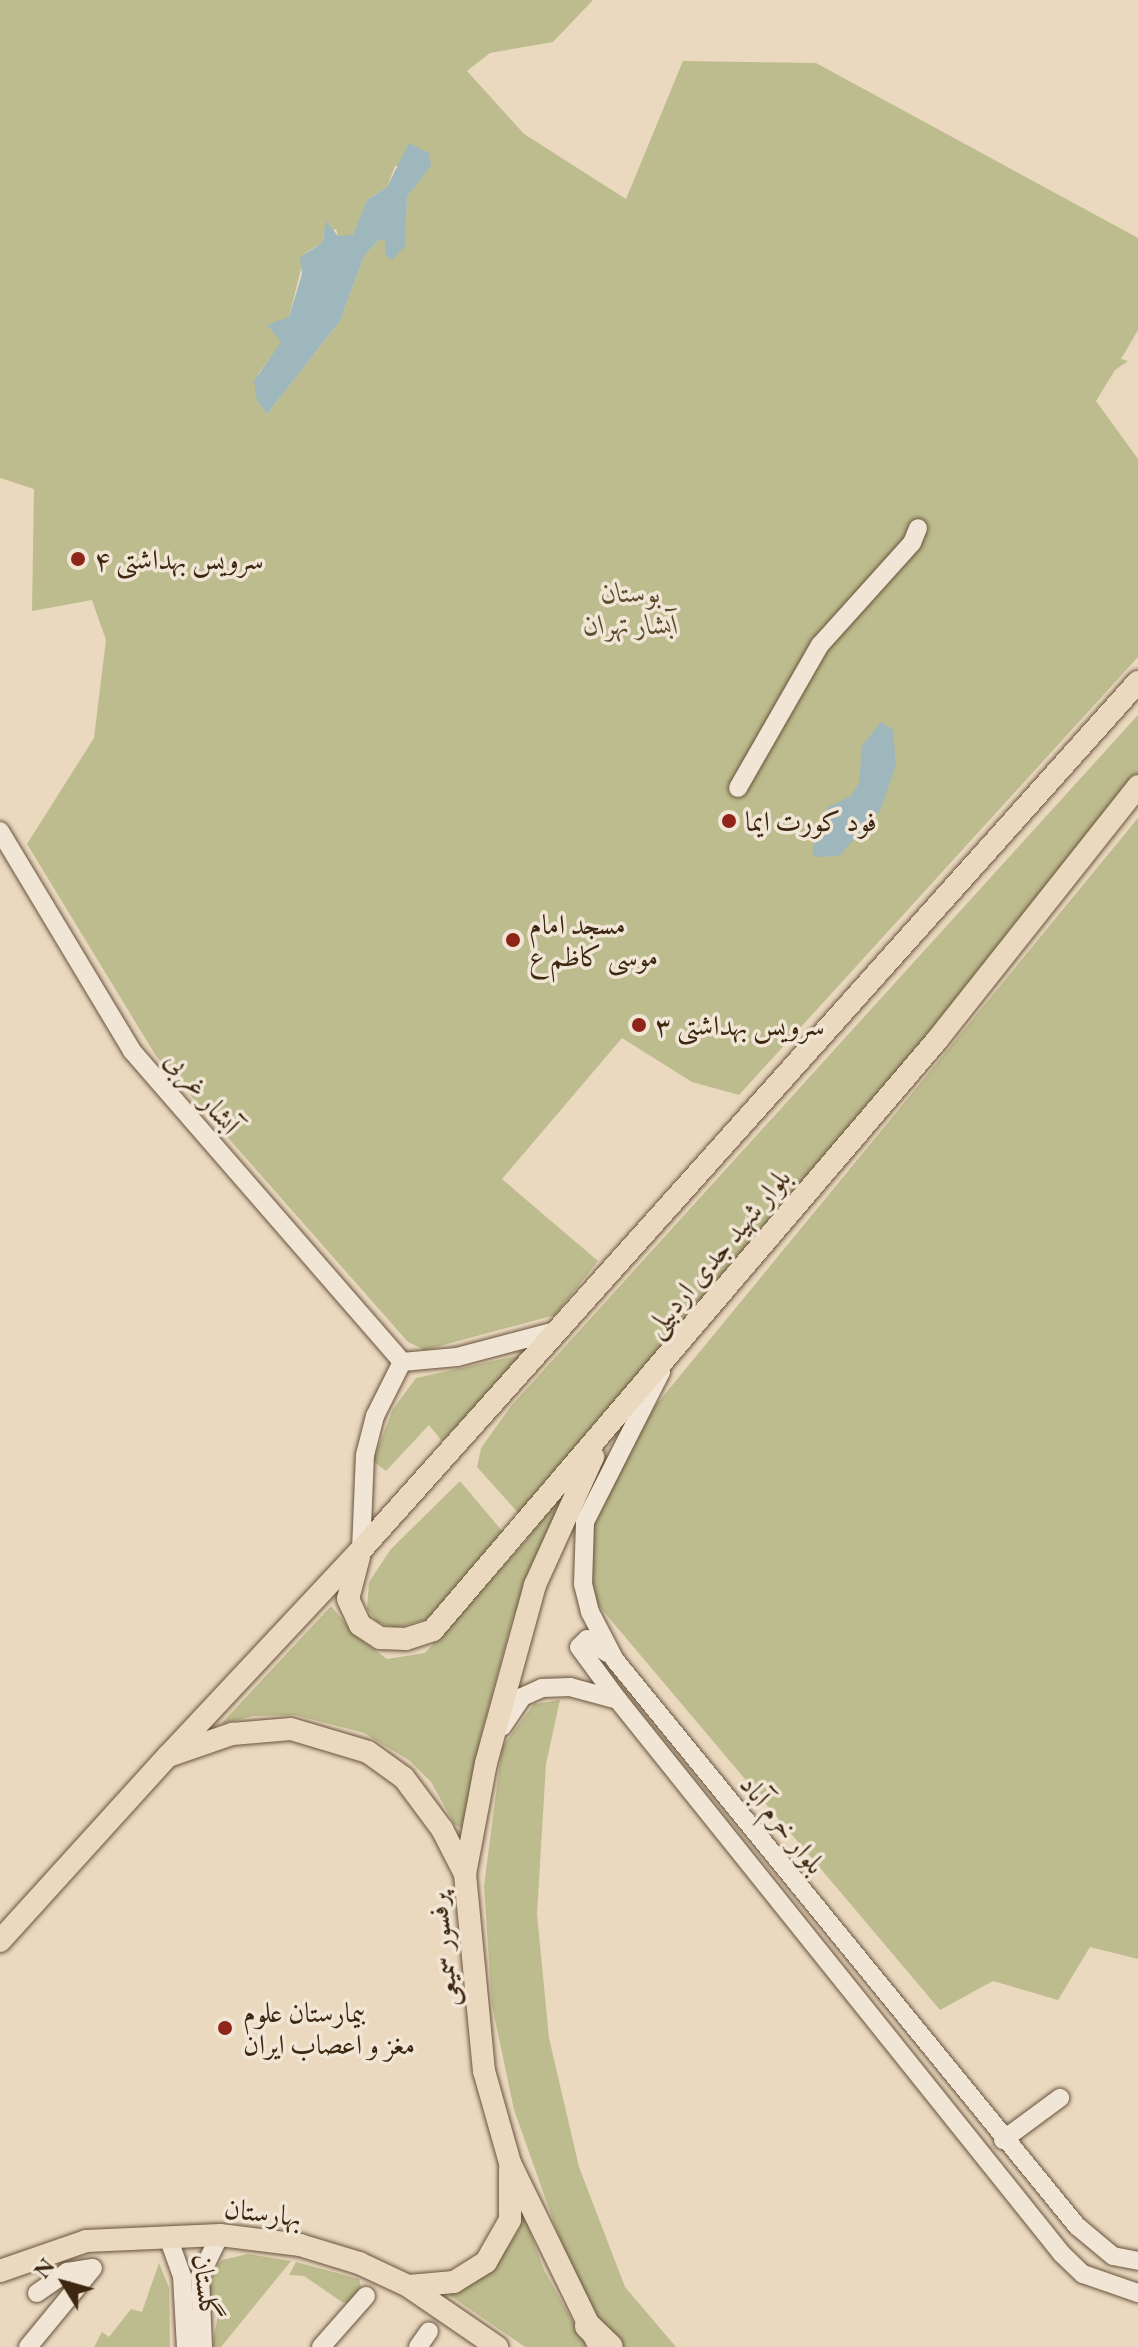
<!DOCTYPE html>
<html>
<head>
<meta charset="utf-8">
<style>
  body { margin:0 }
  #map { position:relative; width:1138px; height:2347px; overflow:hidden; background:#ead8bf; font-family:"EB Garamond",Amiri,serif }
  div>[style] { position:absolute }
  .green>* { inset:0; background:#bdbc8e }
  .water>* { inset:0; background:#9db7bd }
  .roads { filter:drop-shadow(0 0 2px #68533c) drop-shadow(0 0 2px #68533c) }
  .minor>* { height:18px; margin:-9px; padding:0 9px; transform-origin:9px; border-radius:9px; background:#f1e6d5 }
  .major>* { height:22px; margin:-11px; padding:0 11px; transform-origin:11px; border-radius:11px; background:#ead8bf }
  .highway>* { height:26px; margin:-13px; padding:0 13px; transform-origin:13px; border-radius:13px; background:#ead8bf }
  .dots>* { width:22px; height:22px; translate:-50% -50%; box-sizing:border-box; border:4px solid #f1e6d5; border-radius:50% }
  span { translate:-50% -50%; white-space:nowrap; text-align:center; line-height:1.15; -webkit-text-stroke:7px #f1e6d5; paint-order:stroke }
  .poi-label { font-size:28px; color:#3d2710 }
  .left { translate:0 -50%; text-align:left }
  .park-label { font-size:28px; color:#5d4c30; font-style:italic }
  .street-label { font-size:28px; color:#3d2710 }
  .north { position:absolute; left:24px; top:2243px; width:80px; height:80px; -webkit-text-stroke:6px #f1e6d5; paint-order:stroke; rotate:307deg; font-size:22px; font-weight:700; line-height:32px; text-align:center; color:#3d2710 }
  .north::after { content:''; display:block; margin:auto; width:28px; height:36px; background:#3d2710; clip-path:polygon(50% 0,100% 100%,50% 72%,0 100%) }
</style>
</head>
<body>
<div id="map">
  <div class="green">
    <div style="clip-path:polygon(evenodd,0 0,593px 0,553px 42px,490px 53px,467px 71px,524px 134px,626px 199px,683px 61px,816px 63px,1138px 238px,1138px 330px,1121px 359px,1128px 361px,1115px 370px,1096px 401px,1138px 459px,1138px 657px,739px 1095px,692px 1082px,622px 1038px,502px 1179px,598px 1261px,555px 1315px,425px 1350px,408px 1342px,156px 1056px,27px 844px,94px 738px,106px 640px,92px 600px,32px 611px,34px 489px,0 478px,0 0,395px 166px,430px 166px,407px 197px,404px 246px,387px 249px,385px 240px,379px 240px,364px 256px,340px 321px,267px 414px,257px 401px,258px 374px,282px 342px,270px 329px,289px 317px,305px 253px,322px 243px,323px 234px,336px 229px,338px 236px,353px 236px,367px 200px,387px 187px,395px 166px)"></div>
    <div style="clip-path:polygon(1138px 715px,1138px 774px,1098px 826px,1015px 933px,520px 1515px,477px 1467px,481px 1448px,511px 1406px)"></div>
    <div style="clip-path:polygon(1138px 818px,1138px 1959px,1090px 1947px,1058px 2000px,993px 1981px,940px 2010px,588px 1593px,586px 1534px,619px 1450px)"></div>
    <div style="clip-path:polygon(525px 1354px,442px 1441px,429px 1425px,386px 1471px,373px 1461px,393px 1409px,416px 1378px)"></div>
    <div style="clip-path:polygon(593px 1451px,513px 1617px,480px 1739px,465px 1829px,455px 1825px,431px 1782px,410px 1761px,364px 1733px,295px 1715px,253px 1716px,221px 1724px,331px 1606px,355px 1635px,387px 1659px,425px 1653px,524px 1543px)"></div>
    <div style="clip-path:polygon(460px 1481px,503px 1532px,430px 1618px,396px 1628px,377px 1622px,367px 1609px,369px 1582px,391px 1549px)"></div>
    <div style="clip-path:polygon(560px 1700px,546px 1764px,537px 1914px,549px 2038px,579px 2167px,625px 2287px,676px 2347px,620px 2347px,597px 2321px,563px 2248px,514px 2110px,492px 2005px,484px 1886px,502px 1747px,534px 1704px)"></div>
    <div style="clip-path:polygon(518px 2199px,544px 2270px,587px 2347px,525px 2347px,439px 2288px,497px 2263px,520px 2228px)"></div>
    <div style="clip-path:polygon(248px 2254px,291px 2261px,221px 2347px,212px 2347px,218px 2315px,207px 2288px,213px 2272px,222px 2260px)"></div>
    <div style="clip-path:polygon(296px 2262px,359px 2279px,361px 2287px,348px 2303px,342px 2302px,304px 2276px,289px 2275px)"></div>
    <div style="clip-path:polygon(159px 2263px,169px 2288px,170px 2347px,94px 2347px,102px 2332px,109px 2337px,131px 2309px,142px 2312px)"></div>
  </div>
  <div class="water">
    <div style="clip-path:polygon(409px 143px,429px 153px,431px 166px,407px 197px,405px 246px,392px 260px,386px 256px,385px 241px,379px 240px,364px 256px,340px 321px,267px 414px,257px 401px,254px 381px,281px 342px,267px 325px,289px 317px,302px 274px,300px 257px,322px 243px,326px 221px,338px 236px,353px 235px,367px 200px,387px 187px)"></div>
    <div style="clip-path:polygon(881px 722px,893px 730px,896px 765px,880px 811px,839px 856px,813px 857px,814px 830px,828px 807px,851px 796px,859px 783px,862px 746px)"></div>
  </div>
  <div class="roads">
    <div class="minor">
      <div style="left:738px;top:788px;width:165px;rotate:-60.2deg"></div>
      <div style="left:820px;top:645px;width:137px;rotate:-48deg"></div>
      <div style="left:912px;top:543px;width:16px;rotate:-68deg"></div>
      <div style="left:0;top:831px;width:257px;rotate:59deg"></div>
      <div style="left:132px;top:1051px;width:412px;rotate:49deg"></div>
      <div style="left:402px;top:1362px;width:55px;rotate:-5.2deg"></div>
      <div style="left:457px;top:1357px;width:106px;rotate:-14.8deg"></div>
      <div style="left:661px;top:1372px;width:168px;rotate:116.9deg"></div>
      <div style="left:585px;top:1522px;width:62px;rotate:91.8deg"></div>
      <div style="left:583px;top:1584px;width:29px;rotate:76deg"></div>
      <div style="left:590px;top:1612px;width:54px;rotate:62.5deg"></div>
      <div style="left:615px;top:1660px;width:731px;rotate:50.78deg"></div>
      <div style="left:1077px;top:2226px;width:47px;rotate:39.8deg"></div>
      <div style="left:1113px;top:2256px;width:25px;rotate:11deg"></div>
      <div style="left:361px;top:1550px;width:95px;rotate:-87.6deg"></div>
      <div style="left:365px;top:1455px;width:40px;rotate:-75.6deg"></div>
      <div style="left:375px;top:1416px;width:60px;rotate:-63.4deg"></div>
      <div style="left:607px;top:1653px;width:24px;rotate:-145deg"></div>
      <div style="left:587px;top:1639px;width:11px;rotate:135deg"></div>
      <div style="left:579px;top:1647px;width:66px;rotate:53.7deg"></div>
      <div style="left:502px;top:1727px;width:36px;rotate:-56deg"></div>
      <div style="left:522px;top:1697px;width:22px;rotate:-24deg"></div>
      <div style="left:542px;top:1688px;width:28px;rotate:-2deg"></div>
      <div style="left:570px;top:1687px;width:50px;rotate:15.2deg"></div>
      <div style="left:618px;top:1700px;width:710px;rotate:51.29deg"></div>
      <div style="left:1062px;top:2254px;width:29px;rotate:44deg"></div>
      <div style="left:1083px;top:2274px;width:58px;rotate:19.1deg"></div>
      <div style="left:1003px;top:2140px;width:71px;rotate:-36.4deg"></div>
      <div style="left:168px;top:2237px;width:41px;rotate:70.3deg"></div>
      <div style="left:182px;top:2276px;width:71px;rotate:86.8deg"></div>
      <div style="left:37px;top:2293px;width:37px;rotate:-35deg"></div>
      <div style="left:67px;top:2272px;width:26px;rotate:-9deg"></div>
      <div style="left:28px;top:2347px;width:102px;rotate:-50.6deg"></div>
      <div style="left:203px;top:2347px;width:71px;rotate:-92.4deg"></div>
      <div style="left:200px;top:2276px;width:46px;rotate:-64deg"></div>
      <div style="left:321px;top:2347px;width:68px;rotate:-48.6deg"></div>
      <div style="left:418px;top:2347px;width:19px;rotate:-55deg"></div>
    </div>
    <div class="major">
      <div style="left:359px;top:1557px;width:43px;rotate:104.7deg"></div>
      <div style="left:348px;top:1599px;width:29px;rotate:65deg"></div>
      <div style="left:360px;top:1625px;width:24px;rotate:33deg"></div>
      <div style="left:380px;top:1638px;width:26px;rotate:2deg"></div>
      <div style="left:406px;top:1639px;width:28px;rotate:-18deg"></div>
      <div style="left:433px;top:1630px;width:776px;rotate:-49.49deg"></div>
      <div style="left:937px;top:1040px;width:324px;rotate:-51.6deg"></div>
      <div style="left:168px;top:1756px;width:282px;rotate:-46.9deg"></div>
      <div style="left:361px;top:1550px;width:1165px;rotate:-48.17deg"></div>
      <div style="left:465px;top:1874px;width:113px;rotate:-79.3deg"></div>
      <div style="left:486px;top:1763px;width:185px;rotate:-74.6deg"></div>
      <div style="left:535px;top:1585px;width:141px;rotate:-65.6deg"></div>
      <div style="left:0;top:1941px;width:250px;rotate:-47.8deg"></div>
      <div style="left:168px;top:1756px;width:68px;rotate:-19deg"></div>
      <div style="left:232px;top:1734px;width:59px;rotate:-4.8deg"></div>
      <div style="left:291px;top:1729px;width:80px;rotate:16.6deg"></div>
      <div style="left:368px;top:1752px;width:44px;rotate:35.8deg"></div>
      <div style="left:404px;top:1778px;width:64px;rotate:53.3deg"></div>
      <div style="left:442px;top:1829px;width:51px;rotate:62.9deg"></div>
      <div style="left:465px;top:1874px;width:198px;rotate:84.5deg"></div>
      <div style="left:484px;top:2071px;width:96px;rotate:74.2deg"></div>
      <div style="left:510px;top:2163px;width:198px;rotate:64deg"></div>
      <div style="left:0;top:2271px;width:91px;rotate:-19.2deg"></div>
      <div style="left:86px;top:2241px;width:134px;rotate:-2.6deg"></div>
      <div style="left:220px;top:2235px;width:81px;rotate:7.1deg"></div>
      <div style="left:300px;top:2245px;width:62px;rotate:17deg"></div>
      <div style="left:359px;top:2263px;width:54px;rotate:25.1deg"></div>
      <div style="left:408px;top:2286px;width:108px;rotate:34.4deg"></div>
      <div style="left:409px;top:2286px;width:45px;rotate:-5.1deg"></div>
      <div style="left:454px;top:2282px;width:38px;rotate:-32deg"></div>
      <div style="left:486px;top:2262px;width:48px;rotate:-60.3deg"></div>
      <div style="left:510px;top:2220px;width:50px;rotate:-90deg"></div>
    </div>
    <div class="highway">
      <div style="left:588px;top:2326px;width:30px;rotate:44deg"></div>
    </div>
  </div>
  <div class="dots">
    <div style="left:78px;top:559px;background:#8f2418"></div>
    <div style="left:729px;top:821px;background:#8f2418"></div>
    <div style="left:513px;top:940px;background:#8f2418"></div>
    <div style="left:639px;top:1025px;background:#8f2418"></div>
    <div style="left:225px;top:2028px;background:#8f2418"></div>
  </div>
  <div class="poi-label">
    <span class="left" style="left:94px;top:559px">سرویس بهداشتی ۴</span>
    <span class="left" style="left:745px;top:821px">فود کورت ایما</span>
    <span class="left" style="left:529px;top:940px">مسجد امام<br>موسی کاظم ع</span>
    <span class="left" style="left:655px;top:1025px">سرویس بهداشتی ۳</span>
    <span class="left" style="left:243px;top:2028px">بیمارستان علوم<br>مغز و اعصاب ایران</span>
  </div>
  <div class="park-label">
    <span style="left:631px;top:608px">بوستان<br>آبشار تهران</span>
  </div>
  <div class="street-label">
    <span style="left:203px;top:1092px;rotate:50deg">آبشار غربی</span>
    <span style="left:717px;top:1252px;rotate:-50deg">بلوار شهید جدی اردبیلی</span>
    <span style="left:783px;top:1824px;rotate:51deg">بلوار خرم آباد</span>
    <span style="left:442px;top:1950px;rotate:-96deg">پرفسور سمیعی</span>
    <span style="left:263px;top:2212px;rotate:7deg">بهارستان</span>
    <span style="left:207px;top:2287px;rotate:82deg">گلستان</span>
  </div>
  <div class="north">N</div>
</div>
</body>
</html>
